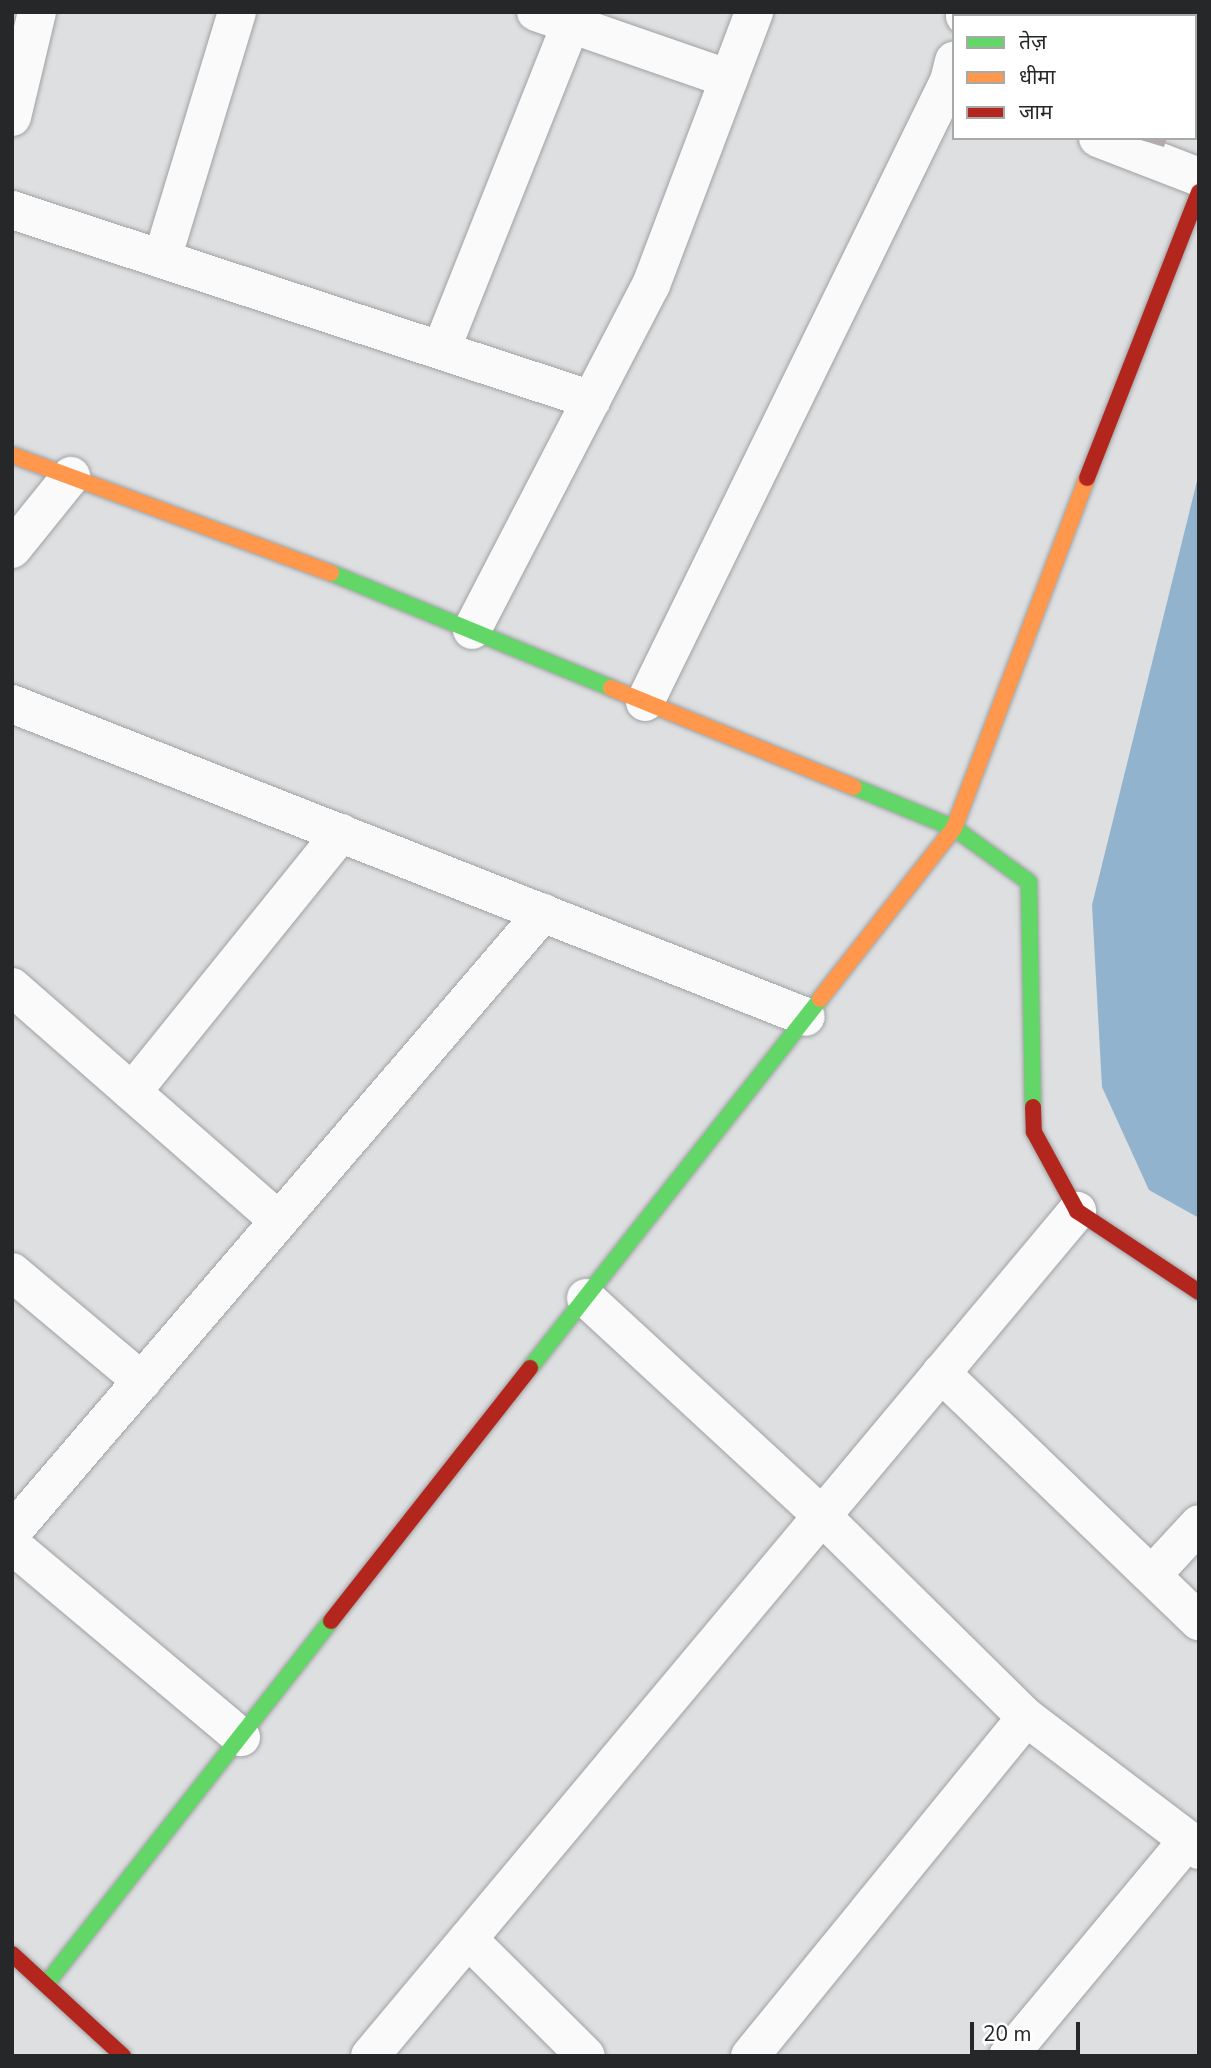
<!DOCTYPE html>
<html>
<head>
<meta charset="utf-8">
<style>
  body { margin:0 }
  #map { position:relative; width:1211px; height:2068px; overflow:hidden; background:#dddfe1; font-family:"Nunito Sans","Noto Sans Devanagari",sans-serif }
  div>[style] { position:absolute }
  .water>* { inset:0; background:#92b3ce }
  .roads { filter:drop-shadow(0 0 2px #a0a1a3) drop-shadow(0 0 2px #a0a1a3) }
  .street>* { height:38px; margin:-19px; padding:0 19px; transform-origin:19px; border-radius:19px; background:#fafafa }
  .fast>* { height:16px; margin:-8px; padding:0 8px; transform-origin:8px; border-radius:8px; background:#63d668 }
  .slow>* { height:16px; margin:-8px; padding:0 8px; transform-origin:8px; border-radius:8px; background:#ff974d }
  .jam>* { height:16px; margin:-8px; padding:0 8px; transform-origin:8px; border-radius:8px; background:#b3261e }
  .wall>* { inset:0; background:#b4abaa }
  .building>* { inset:0; background:#d1c7c6 }
  span { translate:-50% -50%; white-space:nowrap; text-align:center; line-height:1.15; -webkit-text-stroke:5px #fff; paint-order:stroke }
  .frame { position:absolute; inset:0; border:14px solid #252728; pointer-events:none }
  .legend { position:absolute; left:952px; top:14px; width:245px; height:126px; box-sizing:border-box; background:#fff; border:2px solid #a8a9a9; margin:0; padding:9px 12px; list-style:none; font-size:21px; color:#252728 }
  .legend li { display:flex; align-items:center; gap:14px; height:35px }
  .legend b { width:35px; border:2px solid #a8a9a9 }
  .scale { position:absolute; left:970px; top:2022px; width:110px; height:32px; box-sizing:border-box; border:4px solid #252728; border-top:0; padding-left:9px; font-size:21px; line-height:24px; white-space:nowrap; color:#252728; -webkit-text-stroke:5px #fff; paint-order:stroke }
</style>
</head>
<body>
<div id="map">
  <div class="water">
    <div style="clip-path:polygon(1199px 473px,1199px 1218px,1149px 1190px,1102px 1087px,1092px 905px)"></div>
  </div>
  <div class="roads">
    <div class="street">
      <div style="left:536px;top:12px;width:204px;rotate:19.1deg"></div>
      <div style="left:965px;top:16px;width:4px;rotate:-90deg"></div>
      <div style="left:12px;top:117px;width:108px;rotate:-76.6deg"></div>
      <div style="left:1098px;top:138px;width:108px;rotate:21.1deg"></div>
      <div style="left:12px;top:210px;width:610px;rotate:18.14deg"></div>
      <div style="left:162px;top:259px;width:258px;rotate:-73.1deg"></div>
      <div style="left:441px;top:350px;width:351px;rotate:-68.3deg"></div>
      <div style="left:12px;top:549px;width:94px;rotate:-51.1deg"></div>
      <div style="left:472px;top:630px;width:389px;rotate:-62.6deg"></div>
      <div style="left:651px;top:285px;width:292px;rotate:-69.3deg"></div>
      <div style="left:645px;top:702px;width:691px;rotate:-63.92deg"></div>
      <div style="left:949px;top:81px;width:21px;rotate:-76deg"></div>
      <div style="left:12px;top:704px;width:853px;rotate:21.51deg"></div>
      <div style="left:12px;top:987px;width:355px;rotate:41.2deg"></div>
      <div style="left:132px;top:1092px;width:333px;rotate:-51.1deg"></div>
      <div style="left:12px;top:1272px;width:170px;rotate:40deg"></div>
      <div style="left:586px;top:1298px;width:321px;rotate:42.7deg"></div>
      <div style="left:822px;top:1516px;width:286px;rotate:44.6deg"></div>
      <div style="left:1026px;top:1717px;width:203px;rotate:37.2deg"></div>
      <div style="left:941px;top:1373px;width:358px;rotate:43.9deg"></div>
      <div style="left:12px;top:1532px;width:816px;rotate:-49.38deg"></div>
      <div style="left:12px;top:1545px;width:299px;rotate:40deg"></div>
      <div style="left:1152px;top:1575px;width:69px;rotate:-47.3deg"></div>
      <div style="left:468px;top:1939px;width:166px;rotate:44.8deg"></div>
      <div style="left:370px;top:2056px;width:1102px;rotate:-50.08deg"></div>
      <div style="left:750px;top:2056px;width:437px;rotate:-50.8deg"></div>
      <div style="left:1008px;top:2056px;width:281px;rotate:-50.2deg"></div>
      <div style="left:1188px;top:1840px;width:15px;rotate:42deg"></div>
    </div>
    <div class="fast">
      <div style="left:331px;top:573px;width:303px;rotate:22.3deg"></div>
      <div style="left:854px;top:787px;width:108px;rotate:22.3deg"></div>
      <div style="left:954px;top:828px;width:92px;rotate:35.8deg"></div>
      <div style="left:1029px;top:882px;width:225px;rotate:89deg"></div>
      <div style="left:530px;top:1368px;width:469px;rotate:-51.8deg"></div>
      <div style="left:47px;top:1983px;width:460px;rotate:-51.9deg"></div>
    </div>
    <div class="slow">
      <div style="left:12px;top:455px;width:340px;rotate:20.3deg"></div>
      <div style="left:611px;top:688px;width:262px;rotate:22.2deg"></div>
      <div style="left:820px;top:999px;width:217px;rotate:-51.9deg"></div>
      <div style="left:954px;top:828px;width:374px;rotate:-69.2deg"></div>
    </div>
    <div class="jam">
      <div style="left:1087px;top:478px;width:307px;rotate:-68.6deg"></div>
      <div style="left:1033px;top:1107px;width:25px;rotate:88deg"></div>
      <div style="left:1034px;top:1132px;width:90px;rotate:61.4deg"></div>
      <div style="left:1077px;top:1211px;width:146px;rotate:33.6deg"></div>
      <div style="left:331px;top:1621px;width:322px;rotate:-51.8deg"></div>
      <div style="left:12px;top:1954px;width:151px;rotate:42.6deg"></div>
    </div>
  </div>
  <div class="wall">
    <div style="clip-path:polygon(1134px 138px,1167px 138px,1164px 147px)"></div>
  </div>
  <div class="building">
    <div style="clip-path:polygon(1101px 12px,1107px 12px,1119px 16px,1100px 16px)"></div>
  </div>
  <div class="frame"></div>
  <ul class="legend">
  <li><b style="height:9px;background:#63d668"></b>तेज़</li>
  <li><b style="height:9px;background:#ff974d"></b>धीमा</li>
  <li><b style="height:9px;background:#b3261e"></b>जाम</li>
  </ul>
  <div class="scale">20 m</div>
</div>
</body>
</html>
